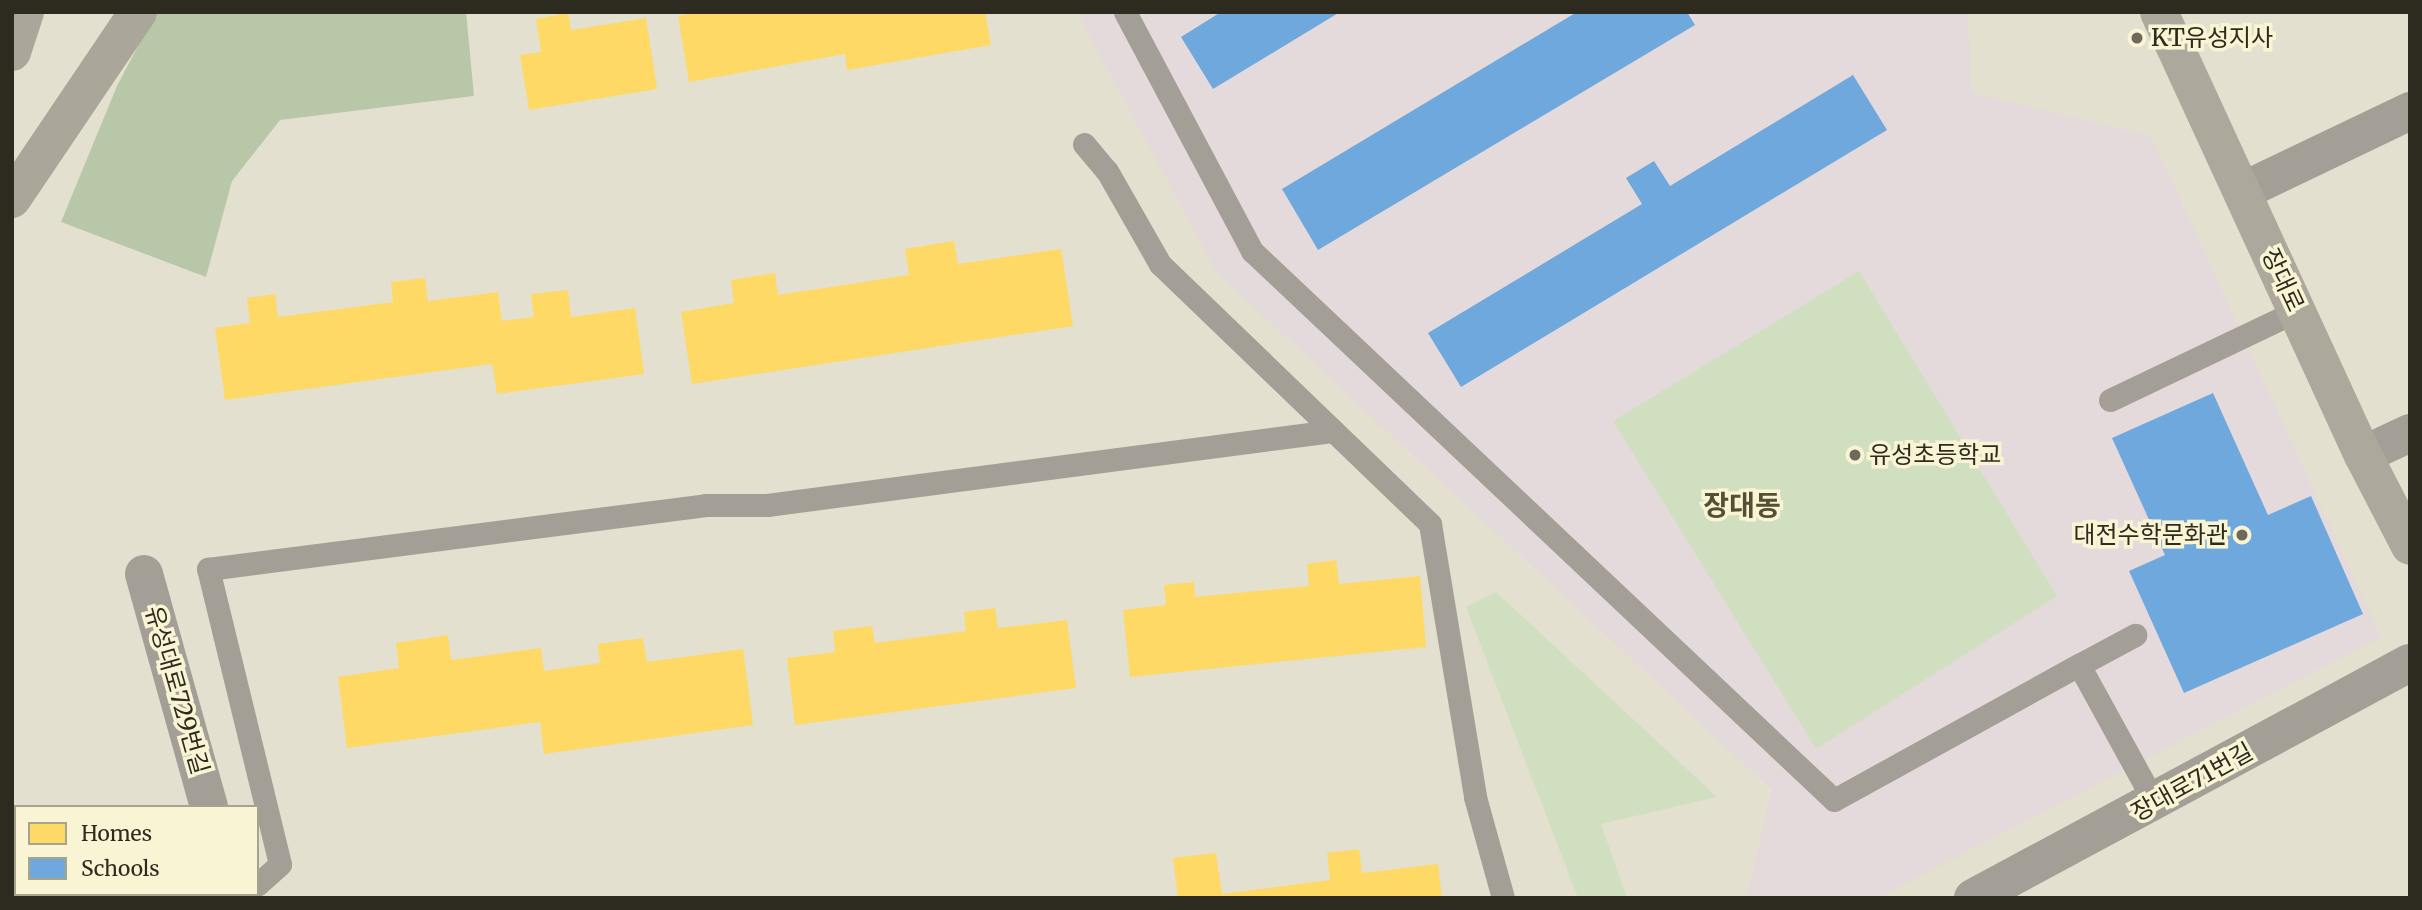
<!DOCTYPE html>
<html>
<head>
<meta charset="utf-8">
<style>
  body { margin:0 }
  #map { position:relative; width:2422px; height:910px; overflow:hidden; background:#e3e0cf; font-family:Merriweather,"Noto Sans KR",serif }
  div>[style] { position:absolute }
  .education>* { inset:0; background:#e4dadc }
  .green>* { inset:0; background:#d0dfc0 }
  .forest>* { inset:0; background:#b8c7a8 }
  .homes>* { inset:0; background:#ffd966 }
  .schools>* { inset:0; background:#6fa8dc }
  .lane>* { height:23px; margin:-11.5px; padding:0 11.5px; transform-origin:11.5px; border-radius:11.5px; background:#a39f96 }
  .street>* { height:38px; margin:-19px; padding:0 19px; transform-origin:19px; border-radius:19px; background:#a39f96 }
  .secondary>* { height:38px; margin:-19px; padding:0 19px; transform-origin:19px; border-radius:19px; background:#aca89c }
  .highway>* { height:38px; margin:-19px; padding:0 19px; transform-origin:19px; border-radius:19px; background:#aaa699 }
  .dots>* { width:19px; height:19px; translate:-50% -50%; box-sizing:border-box; border:4px solid #f9f4d4; border-radius:50% }
  span { translate:-50% -50%; white-space:nowrap; text-align:center; line-height:1.15; -webkit-text-stroke:7px #f9f4d4; paint-order:stroke }
  .poi-label { font-size:24px; color:#2d2b1f }
  .left { translate:0 -50%; text-align:left }
  .right { translate:-100% -50%; text-align:right }
  .street-label { font-size:24px; color:#2d2b1f }
  .quarter-label { font-size:28px; color:#544f35; font-weight:700 }
  .frame { position:absolute; inset:0; border:14px solid #2d2b1f; pointer-events:none }
  .legend { position:absolute; left:14px; top:805px; width:245px; height:91px; box-sizing:border-box; background:#f9f4d4; border:2px solid #a7a48c; margin:0; padding:9px 12px; list-style:none; font-size:21px; color:#2d2b1f }
  .legend li { display:flex; align-items:center; gap:14px; height:35px }
  .legend b { width:35px; border:2px solid #a7a48c }
</style>
</head>
<body>
<div id="map">
  <div class="education">
    <div style="clip-path:polygon(1077px 12px,1968px 12px,1971px 93px,2151px 136px,2381px 637px,1877px 898px,1746px 898px,1772px 790px,1217px 273px)"></div>
  </div>
  <div class="green">
    <div style="clip-path:polygon(1859px 271px,2057px 596px,1816px 749px,1613px 421px)"></div>
    <div style="clip-path:polygon(1496px 592px,1717px 797px,1601px 824px,1627px 898px,1578px 898px,1466px 607px)"></div>
  </div>
  <div class="forest">
    <div style="clip-path:polygon(156px 12px,466px 12px,474px 96px,280px 120px,232px 181px,206px 277px,61px 222px,117px 86px)"></div>
  </div>
  <div class="homes">
    <div style="clip-path:polygon(699px 12px,985px 12px,991px 45px,847px 70px,845px 54px,689px 82px,678px 16px)"></div>
    <div style="clip-path:polygon(568px 13px,571px 30px,646px 18px,657px 89px,529px 110px,520px 55px,541px 52px,536px 19px)"></div>
    <div style="clip-path:polygon(954px 241px,958px 264px,1061px 249px,1073px 326px,692px 384px,681px 312px,734px 303px,731px 280px,775px 273px,778px 295px,909px 275px,905px 249px)"></div>
    <div style="clip-path:polygon(425px 278px,428px 301px,498px 292px,502px 321px,534px 317px,531px 294px,568px 290px,571px 317px,635px 308px,644px 374px,497px 394px,492px 364px,225px 400px,215px 328px,250px 323px,247px 298px,275px 294px,278px 317px,393px 302px,391px 282px)"></div>
    <div style="clip-path:polygon(1336px 560px,1339px 584px,1420px 576px,1426px 647px,1130px 677px,1123px 610px,1166px 605px,1164px 585px,1194px 582px,1195px 597px,1309px 586px,1307px 564px)"></div>
    <div style="clip-path:polygon(995px 608px,998px 628px,1067px 620px,1076px 688px,795px 725px,787px 658px,835px 652px,833px 631px,872px 626px,875px 643px,966px 631px,964px 612px)"></div>
    <div style="clip-path:polygon(448px 635px,451px 660px,541px 648px,544px 671px,600px 663px,598px 644px,643px 638px,647px 662px,743px 649px,753px 725px,544px 754px,540px 722px,347px 748px,338px 677px,399px 668px,396px 643px)"></div>
    <div style="clip-path:polygon(1359px 849px,1362px 873px,1438px 864px,1442px 898px,1178px 898px,1173px 858px,1216px 853px,1222px 894px,1330px 880px,1327px 853px)"></div>
  </div>
  <div class="schools">
    <div style="clip-path:polygon(1221px 12px,1340px 12px,1213px 89px,1181px 37px)"></div>
    <div style="clip-path:polygon(1577px 12px,1687px 12px,1695px 25px,1318px 250px,1282px 189px)"></div>
    <div style="clip-path:polygon(1853px 75px,1887px 130px,1461px 387px,1428px 333px,1642px 204px,1626px 178px,1654px 161px,1670px 186px)"></div>
    <div style="clip-path:polygon(2213px 393px,2268px 515px,2311px 496px,2363px 614px,2184px 693px,2129px 571px,2165px 555px,2112px 438px)"></div>
  </div>
  <div class="lane">
    <div style="left:1125px;top:12px;width:271px;rotate:62deg"></div>
    <div style="left:1252px;top:251px;width:800px;rotate:43.33deg"></div>
    <div style="left:1834px;top:800px;width:280px;rotate:-28.9deg"></div>
    <div style="left:2079px;top:665px;width:158px;rotate:61.2deg"></div>
    <div style="left:1084px;top:144px;width:35px;rotate:50deg"></div>
    <div style="left:1107px;top:171px;width:107px;rotate:60.3deg"></div>
    <div style="left:1160px;top:264px;width:375px;rotate:43.9deg"></div>
    <div style="left:1430px;top:524px;width:277px;rotate:80.6deg"></div>
    <div style="left:1475px;top:797px;width:105px;rotate:74.5deg"></div>
    <div style="left:2110px;top:400px;width:207px;rotate:-25.5deg"></div>
    <div style="left:2079px;top:665px;width:64px;rotate:-28.2deg"></div>
    <div style="left:257px;top:885px;width:31px;rotate:-42deg"></div>
    <div style="left:280px;top:864px;width:304px;rotate:-103.7deg"></div>
    <div style="left:208px;top:569px;width:502px;rotate:-7.32deg"></div>
    <div style="left:706px;top:505px;width:61px"></div>
    <div style="left:767px;top:505px;width:570px;rotate:-7.46deg"></div>
  </div>
  <div class="street">
    <div style="left:2243px;top:191px;width:185px;rotate:-25.6deg"></div>
    <div style="left:2363px;top:455px;width:52px;rotate:-25.1deg"></div>
    <div style="left:144px;top:574px;width:242px;rotate:74.4deg"></div>
    <div style="left:230px;top:894px;width:4px;rotate:90deg"></div>
    <div style="left:1973px;top:898px;width:496px;rotate:-28.3deg"></div>
  </div>
  <div class="secondary">
    <div style="left:2159px;top:12px;width:488px;rotate:65.3deg"></div>
    <div style="left:2363px;top:455px;width:102px;rotate:62.7deg"></div>
  </div>
  <div class="highway">
    <div style="left:12px;top:52px;width:42px;rotate:-72deg"></div>
    <div style="left:12px;top:199px;width:225px;rotate:-56deg"></div>
  </div>
  <div class="dots">
    <div style="left:2137px;top:38px;background:#6d6a5d"></div>
    <div style="left:1855px;top:455px;background:#6d6a5d"></div>
    <div style="left:2242px;top:535px;background:#6d6a5d"></div>
  </div>
  <div class="poi-label">
    <span class="left" style="left:2151px;top:38px">KT유성지사</span>
    <span class="left" style="left:1869px;top:455px">유성초등학교</span>
    <span class="right" style="left:2228px;top:535px">대전수학문화관</span>
  </div>
  <div class="street-label">
    <span style="left:2283px;top:280px;rotate:65deg">장대로</span>
    <span style="left:177px;top:690px;rotate:74deg">유성대로729번길</span>
    <span style="left:2192px;top:782px;rotate:-29deg">장대로71번길</span>
  </div>
  <div class="quarter-label">
    <span style="left:1742px;top:505px">장대동</span>
  </div>
  <div class="frame"></div>
  <ul class="legend">
  <li><b style="height:19px;background:#ffd966"></b>Homes</li>
  <li><b style="height:19px;background:#6fa8dc"></b>Schools</li>
  </ul>
</div>
</body>
</html>
